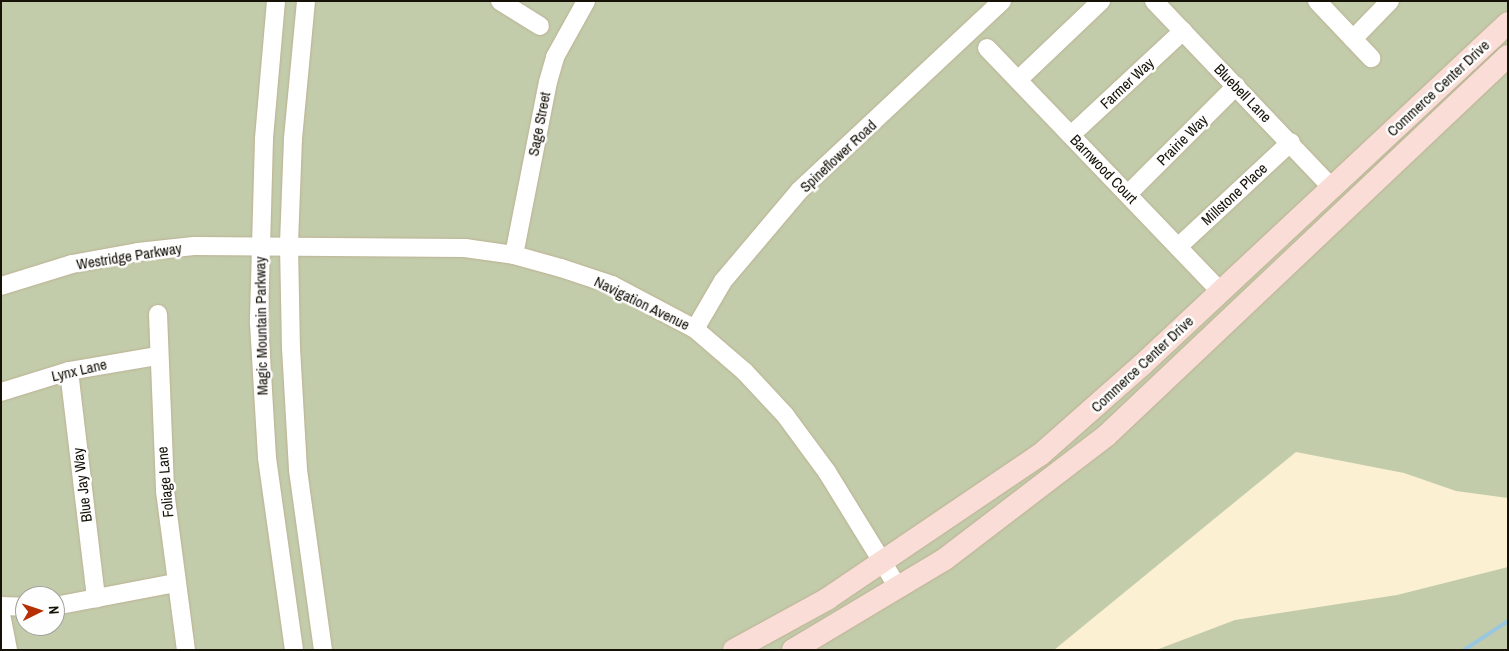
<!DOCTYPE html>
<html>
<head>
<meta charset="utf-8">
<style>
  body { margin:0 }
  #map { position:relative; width:1509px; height:651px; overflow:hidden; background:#fbf0d2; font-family:"Archivo Narrow",sans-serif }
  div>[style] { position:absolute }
  .green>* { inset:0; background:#c3ccaa }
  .stream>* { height:4px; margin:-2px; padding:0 2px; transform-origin:2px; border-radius:2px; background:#99c7e0 }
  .roads { filter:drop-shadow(0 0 1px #bcb194) drop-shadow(0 0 1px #bcb194) }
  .minor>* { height:18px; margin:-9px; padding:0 9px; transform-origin:9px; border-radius:9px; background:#fff }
  .major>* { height:22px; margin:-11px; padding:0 11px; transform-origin:11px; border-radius:11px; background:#fbddd7 }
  span { translate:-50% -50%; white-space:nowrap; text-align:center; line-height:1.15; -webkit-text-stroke:5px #fefefe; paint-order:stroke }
  .street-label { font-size:15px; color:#161208 }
  .frame { position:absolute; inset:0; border:2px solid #161208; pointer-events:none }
  .north { position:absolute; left:15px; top:586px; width:50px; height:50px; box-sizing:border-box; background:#fefefe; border:1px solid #a1a09c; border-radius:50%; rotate:86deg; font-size:14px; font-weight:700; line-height:20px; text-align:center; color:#161208 }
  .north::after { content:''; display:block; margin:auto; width:18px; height:22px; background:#b82e03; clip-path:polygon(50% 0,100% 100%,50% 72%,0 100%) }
</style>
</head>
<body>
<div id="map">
  <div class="green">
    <div style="clip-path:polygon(evenodd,1px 1px,1508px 1px,1508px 498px,1456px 491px,1404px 473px,1296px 452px,1054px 650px,1px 650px,1px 1px,25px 596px,55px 596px,55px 626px,25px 626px,25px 596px)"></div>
    <div style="clip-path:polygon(1508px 567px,1508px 650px,1156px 650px,1235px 620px,1397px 595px)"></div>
  </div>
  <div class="stream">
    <div style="left:1464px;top:650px;width:53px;rotate:-33.4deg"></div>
  </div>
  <div class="roads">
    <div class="minor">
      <div style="left:276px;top:1px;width:139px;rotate:95deg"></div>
      <div style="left:264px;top:139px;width:184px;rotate:91.6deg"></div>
      <div style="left:259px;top:323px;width:135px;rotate:86.6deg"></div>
      <div style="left:267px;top:458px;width:194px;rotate:82deg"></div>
      <div style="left:306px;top:1px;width:139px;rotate:95.4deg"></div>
      <div style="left:293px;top:139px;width:106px;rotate:92.2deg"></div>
      <div style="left:289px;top:245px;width:103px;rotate:88.9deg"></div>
      <div style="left:291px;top:348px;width:122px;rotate:86.7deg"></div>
      <div style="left:298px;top:470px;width:182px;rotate:82.1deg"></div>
      <div style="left:500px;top:1px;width:47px;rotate:32deg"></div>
      <div style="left:1154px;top:1px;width:255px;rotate:46.4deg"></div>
      <div style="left:1317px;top:1px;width:79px;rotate:46.5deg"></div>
      <div style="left:1353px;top:39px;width:53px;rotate:-45.8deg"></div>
      <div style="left:987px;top:48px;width:337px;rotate:46.2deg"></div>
      <div style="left:1018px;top:80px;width:115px;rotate:-43.6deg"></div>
      <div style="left:1071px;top:135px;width:153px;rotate:-42.9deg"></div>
      <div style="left:1128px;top:194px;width:153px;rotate:-45deg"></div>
      <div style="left:1178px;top:247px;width:154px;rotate:-42.9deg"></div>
      <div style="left:514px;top:255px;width:176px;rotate:-78.9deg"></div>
      <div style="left:548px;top:82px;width:26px;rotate:-74deg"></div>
      <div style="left:555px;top:57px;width:64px;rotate:-61deg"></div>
      <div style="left:1px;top:286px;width:74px;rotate:-17.2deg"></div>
      <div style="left:72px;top:264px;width:67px;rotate:-10.3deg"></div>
      <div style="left:138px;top:252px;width:56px;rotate:-6.1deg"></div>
      <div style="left:194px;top:246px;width:271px;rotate:0.4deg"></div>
      <div style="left:465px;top:248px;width:49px;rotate:8.1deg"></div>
      <div style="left:514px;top:255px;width:49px;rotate:15.5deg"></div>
      <div style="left:561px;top:268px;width:54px;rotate:18.4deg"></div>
      <div style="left:612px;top:285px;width:94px;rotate:27.9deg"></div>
      <div style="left:695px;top:329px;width:65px;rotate:40.6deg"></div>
      <div style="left:744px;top:371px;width:60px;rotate:47deg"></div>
      <div style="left:785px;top:415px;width:71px;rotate:53.6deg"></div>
      <div style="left:827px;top:472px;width:137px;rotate:58.4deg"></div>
      <div style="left:158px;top:314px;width:177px;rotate:87.7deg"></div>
      <div style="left:165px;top:491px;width:160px;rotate:82.5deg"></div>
      <div style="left:695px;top:329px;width:56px;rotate:-59.7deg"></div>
      <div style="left:723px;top:281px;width:119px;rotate:-49.8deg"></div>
      <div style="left:800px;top:190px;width:277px;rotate:-43.1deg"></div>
      <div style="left:69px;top:371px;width:229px;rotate:83.2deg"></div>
      <div style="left:1px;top:392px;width:71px;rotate:-17.2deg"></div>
      <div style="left:69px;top:371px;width:90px;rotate:-9.6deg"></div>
      <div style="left:1px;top:606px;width:24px;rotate:2deg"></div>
      <div style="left:55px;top:606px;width:123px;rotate:-10.8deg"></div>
      <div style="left:1px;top:614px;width:37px;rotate:79deg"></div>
    </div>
    <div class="major">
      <div style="left:734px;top:650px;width:106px;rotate:-28.7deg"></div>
      <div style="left:827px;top:599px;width:257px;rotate:-34.1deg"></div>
      <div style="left:1040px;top:455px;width:136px;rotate:-41.4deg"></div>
      <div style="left:1142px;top:365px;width:501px;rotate:-43.06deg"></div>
      <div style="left:793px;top:650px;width:177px;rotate:-30.9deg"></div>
      <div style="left:945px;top:559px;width:203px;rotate:-37.4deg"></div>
      <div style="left:1106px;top:436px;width:553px;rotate:-43.39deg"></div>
    </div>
  </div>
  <div class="street-label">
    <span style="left:1127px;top:83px;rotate:-43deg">Farmer Way</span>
    <span style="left:1438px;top:88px;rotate:-43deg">Commerce Center Drive</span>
    <span style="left:1243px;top:93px;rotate:46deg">Bluebell Lane</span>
    <span style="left:539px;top:124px;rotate:-79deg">Sage Street</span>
    <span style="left:1182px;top:140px;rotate:-45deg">Prairie Way</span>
    <span style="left:838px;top:156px;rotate:-43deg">Spineflower Road</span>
    <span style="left:1104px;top:169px;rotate:46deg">Barnwood Court</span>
    <span style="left:1234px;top:194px;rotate:-43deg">Millstone Place</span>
    <span style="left:129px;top:256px;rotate:-9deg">Westridge Parkway</span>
    <span style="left:642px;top:303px;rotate:26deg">Navigation Avenue</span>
    <span style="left:261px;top:326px;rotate:-91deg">Magic Mountain Parkway</span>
    <span style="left:1142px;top:364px;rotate:-43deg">Commerce Center Drive</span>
    <span style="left:79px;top:370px;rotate:-13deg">Lynx Lane</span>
    <span style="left:165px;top:482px;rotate:-95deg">Foliage Lane</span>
    <span style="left:82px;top:485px;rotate:-97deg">Blue Jay Way</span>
  </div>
  <div class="frame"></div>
  <div class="north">N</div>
</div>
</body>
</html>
